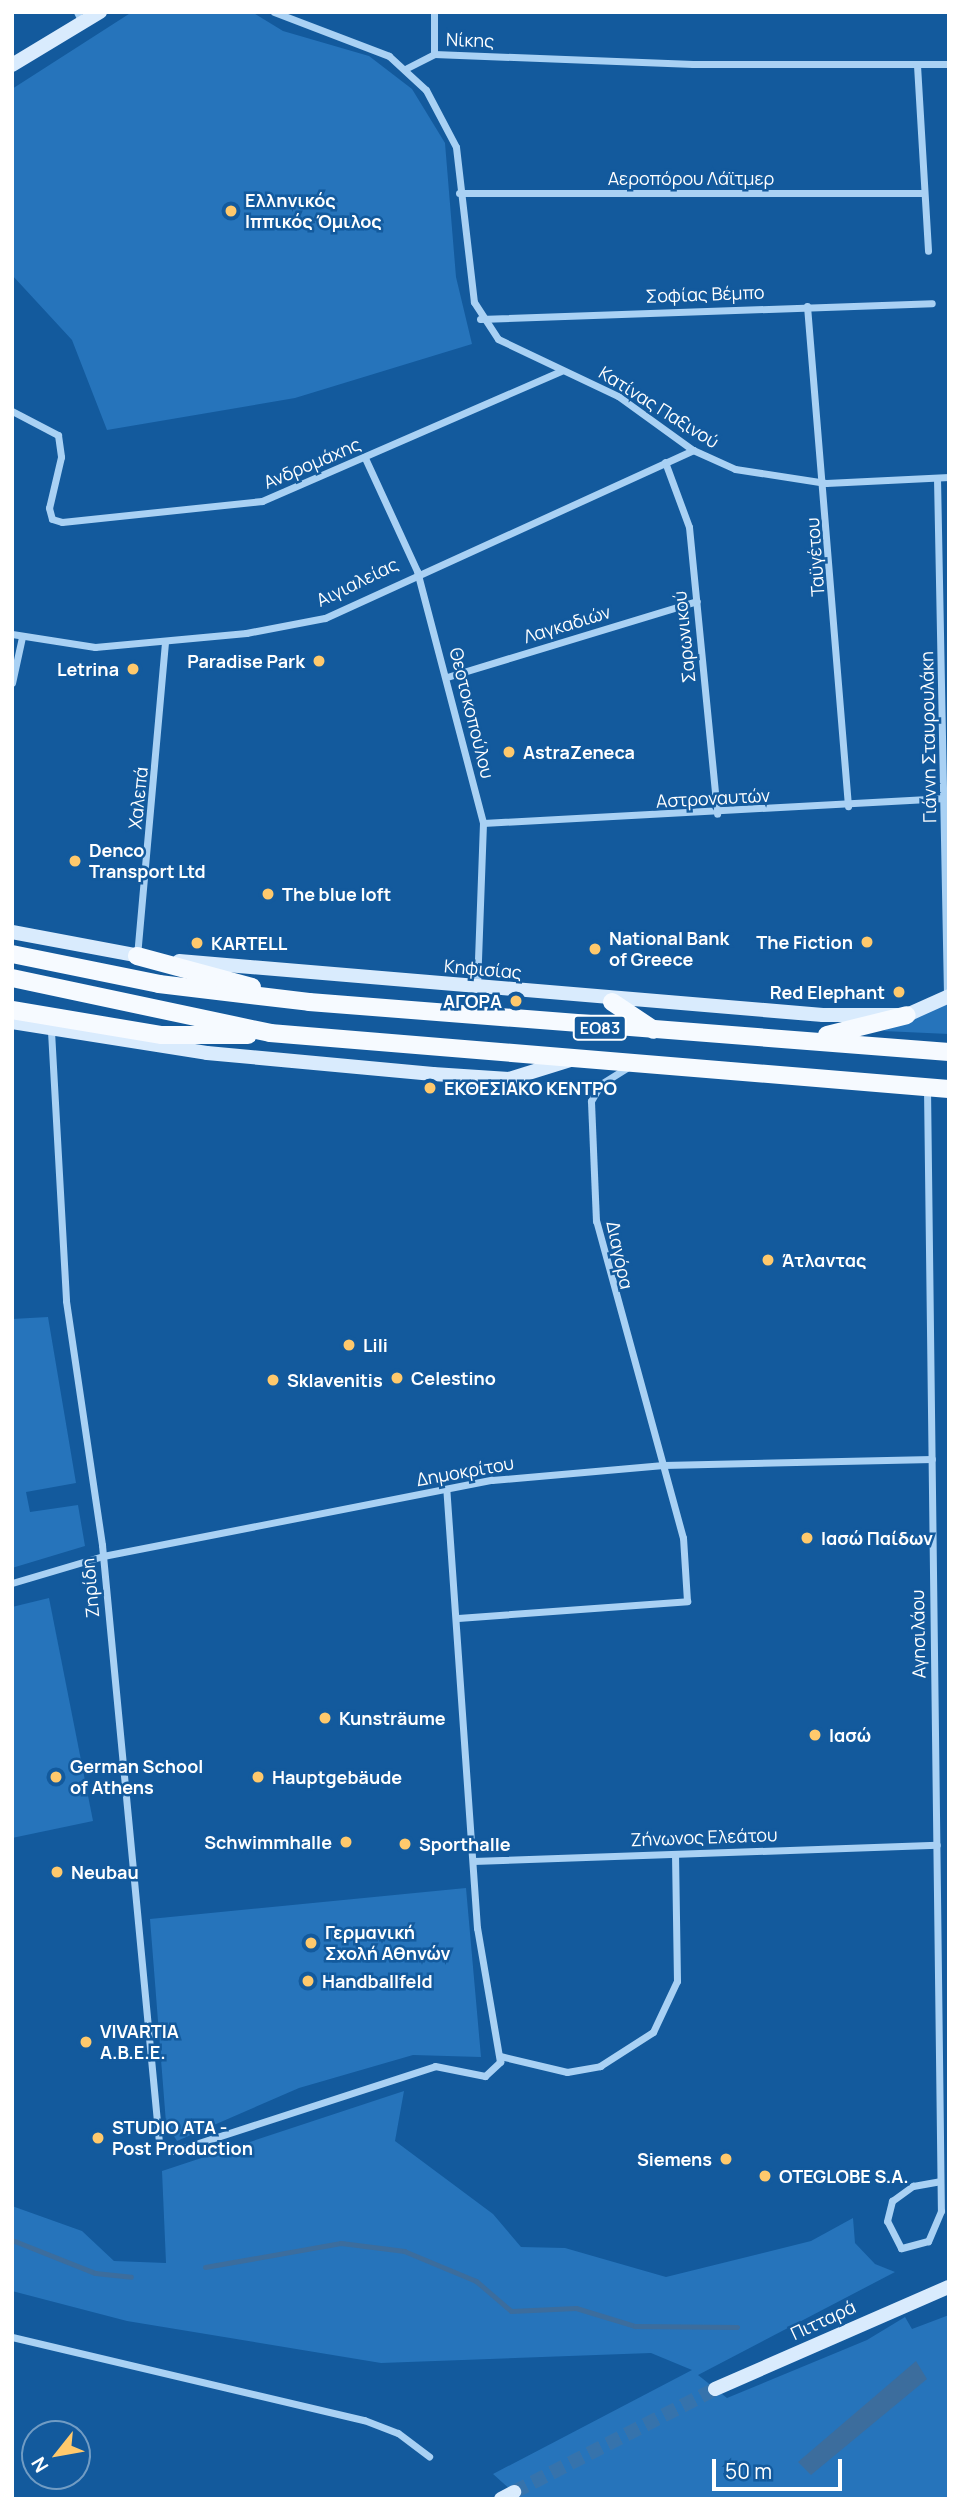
<!DOCTYPE html>
<html>
<head>
<meta charset="utf-8">
<style>
  body { margin:0 }
  #map { position:relative; width:961px; height:2511px; overflow:hidden; background:#135a9d; font-family:Manrope,sans-serif }
  div>[style] { position:absolute }
  .green>* { inset:0; background:#2674bb }
  .water>* { inset:0; background:#3c6d9d }
  .stream>* { height:5px; margin:-2.5px; padding:0 2.5px; transform-origin:2.5px; border-radius:2.5px; background:#3c6d9d }
  .secondary-tunnel>* { height:14px; margin-top:-7px; transform-origin:0; background:repeating-linear-gradient(90deg,#3673ac 0 14px,transparent 0 21px) }
  .street>* { height:7px; margin:-3.5px; padding:0 3.5px; transform-origin:3.5px; border-radius:3.5px; background:#a9d1f4 }
  .secondary>* { height:14px; margin:-7px; padding:0 7px; transform-origin:7px; border-radius:7px; background:#d9ebfd }
  .primary>* { height:18px; margin:-9px; padding:0 9px; transform-origin:9px; border-radius:9px; background:#f6faff }
  .dots>* { width:19px; height:19px; translate:-50% -50%; box-sizing:border-box; border:4px solid #135a9d; border-radius:50% }
  span { translate:-50% -50%; white-space:nowrap; text-align:center; line-height:1.15; -webkit-text-stroke:5px #135a9d; paint-order:stroke }
  .shield-label span { padding:2px 5px; background:#135a9d; border:2px solid; border-radius:5px; -webkit-text-stroke-width:0 }
  .shield-label { font-size:16px; color:#fff; font-weight:700 }
  .street-label { font-size:18px; color:#fff }
  .poi-label { font-size:18px; color:#fff; font-weight:700 }
  .left { translate:0 -50%; text-align:left }
  .right { translate:-100% -50%; text-align:right }
  .frame { position:absolute; inset:0; border:14px solid #fff; pointer-events:none }
  .north { position:absolute; left:21px; top:2420px; width:70px; height:70px; box-sizing:border-box; background:#135a9d; border:2px solid #719cc4; border-radius:50%; rotate:239deg; font-size:19px; font-weight:700; line-height:28px; text-align:center; color:#fff }
  .north::after { content:''; display:block; margin:auto; width:24px; height:32px; background:#ffc96c; clip-path:polygon(50% 0,100% 100%,50% 72%,0 100%) }
  .scale { position:absolute; left:712px; top:2459px; width:130px; height:32px; box-sizing:border-box; border:4px solid #fff; border-top:0; padding-left:9px; font-size:21px; line-height:24px; white-space:nowrap; color:#fff; -webkit-text-stroke:5px #135a9d; paint-order:stroke }
</style>
</head>
<body>
<div id="map">
  <div class="green">
    <div style="clip-path:polygon(132px 12px,252px 12px,283px 31px,369px 56px,412px 89px,445px 143px,456px 277px,472px 344px,295px 398px,107px 430px,72px 340px,12px 275px,12px 89px)"></div>
    <div style="clip-path:polygon(949px 1002px,949px 1034px,883px 1031px)"></div>
    <div style="clip-path:polygon(48px 1317px,76px 1483px,26px 1492px,30px 1512px,78px 1505px,85px 1546px,12px 1568px,12px 1319px)"></div>
    <div style="clip-path:polygon(49px 1598px,93px 1821px,12px 1838px,12px 1607px)"></div>
    <div style="clip-path:polygon(466px 1888px,481px 2057px,413px 2055px,299px 2088px,177px 2141px,166px 2123px,150px 1919px)"></div>
    <div style="clip-path:polygon(404px 2091px,395px 2141px,493px 2214px,521px 2247px,565px 2248px,666px 2277px,811px 2241px,853px 2218px,855px 2243px,875px 2264px,895px 2272px,698px 2375px,727px 2398px,867px 2340px,905px 2317px,912px 2329px,949px 2315px,949px 2499px,521px 2499px,493px 2474px,692px 2370px,651px 2353px,381px 2363px,127px 2321px,12px 2291px,12px 2206px,82px 2231px,114px 2261px,166px 2263px,162px 2171px)"></div>
  </div>
  <div class="water">
    <div style="clip-path:polygon(916px 2361px,927px 2379px,811px 2475px,798px 2462px)"></div>
  </div>
  <div class="stream">
    <div style="left:12px;top:2240px;width:89px;rotate:21.7deg"></div>
    <div style="left:95px;top:2273px;width:36px;rotate:6deg"></div>
    <div style="left:205px;top:2267px;width:138px;rotate:-10deg"></div>
    <div style="left:341px;top:2243px;width:64px;rotate:7.2deg"></div>
    <div style="left:404px;top:2251px;width:78px;rotate:22.6deg"></div>
    <div style="left:476px;top:2281px;width:46px;rotate:40.6deg"></div>
    <div style="left:511px;top:2311px;width:65px;rotate:-2.6deg"></div>
    <div style="left:576px;top:2308px;width:62px;rotate:17deg"></div>
    <div style="left:635px;top:2326px;width:102px;rotate:0.6deg"></div>
  </div>
  <div class="secondary-tunnel">
    <div style="left:514px;top:2492px;width:226px;rotate:-27.1deg"></div>
  </div>
  <div class="street">
    <div style="left:77px;top:12px;width:11px;rotate:63deg"></div>
    <div style="left:274px;top:12px;width:123px;rotate:20.9deg"></div>
    <div style="left:389px;top:56px;width:50px;rotate:42.6deg"></div>
    <div style="left:426px;top:90px;width:64px;rotate:62.2deg"></div>
    <div style="left:456px;top:147px;width:156px;rotate:83.4deg"></div>
    <div style="left:474px;top:302px;width:44px;rotate:57deg"></div>
    <div style="left:498px;top:339px;width:133px;rotate:25.4deg"></div>
    <div style="left:618px;top:396px;width:92px;rotate:35.8deg"></div>
    <div style="left:693px;top:450px;width:46px;rotate:24.3deg"></div>
    <div style="left:735px;top:469px;width:92px;rotate:8.7deg"></div>
    <div style="left:826px;top:483px;width:123px;rotate:-2.8deg"></div>
    <div style="left:434px;top:54px;width:42px;rotate:-90deg"></div>
    <div style="left:917px;top:65px;width:186px;rotate:86.6deg"></div>
    <div style="left:407px;top:68px;width:30px;rotate:-27deg"></div>
    <div style="left:434px;top:54px;width:259px;rotate:2.2deg"></div>
    <div style="left:693px;top:64px;width:256px"></div>
    <div style="left:459px;top:193px;width:464px"></div>
    <div style="left:807px;top:306px;width:502px;rotate:85.31deg"></div>
    <div style="left:480px;top:319px;width:452px;rotate:-2deg"></div>
    <div style="left:12px;top:411px;width:52px;rotate:27.6deg"></div>
    <div style="left:58px;top:435px;width:22px;rotate:82deg"></div>
    <div style="left:61px;top:457px;width:52px;rotate:103.2deg"></div>
    <div style="left:49px;top:508px;width:11px;rotate:75deg"></div>
    <div style="left:52px;top:519px;width:10px;rotate:17deg"></div>
    <div style="left:62px;top:522px;width:201px;rotate:-6deg"></div>
    <div style="left:262px;top:501px;width:326px;rotate:-23.5deg"></div>
    <div style="left:365px;top:458px;width:124px;rotate:65.3deg"></div>
    <div style="left:417px;top:571px;width:260px;rotate:75.3deg"></div>
    <div style="left:483px;top:823px;width:165px;rotate:92.1deg"></div>
    <div style="left:665px;top:462px;width:69px;rotate:69.7deg"></div>
    <div style="left:689px;top:527px;width:288px;rotate:84.4deg"></div>
    <div style="left:937px;top:478px;width:518px;rotate:88.89deg"></div>
    <div style="left:12px;top:634px;width:84px;rotate:8.9deg"></div>
    <div style="left:95px;top:647px;width:152px;rotate:-5.3deg"></div>
    <div style="left:246px;top:633px;width:80px;rotate:-10.8deg"></div>
    <div style="left:325px;top:618px;width:405px;rotate:-24.5deg"></div>
    <div style="left:447px;top:677px;width:261px;rotate:-16.9deg"></div>
    <div style="left:12px;top:683px;width:47px;rotate:-77.7deg"></div>
    <div style="left:483px;top:823px;width:464px;rotate:-3.1deg"></div>
    <div style="left:137px;top:956px;width:314px;rotate:-84.9deg"></div>
    <div style="left:51px;top:1031px;width:270px;rotate:86.8deg"></div>
    <div style="left:66px;top:1301px;width:247px;rotate:81.6deg"></div>
    <div style="left:102px;top:1545px;width:600px;rotate:84.55deg"></div>
    <div style="left:159px;top:2142px;width:17px;rotate:31deg"></div>
    <div style="left:174px;top:2151px;width:274px;rotate:-18deg"></div>
    <div style="left:435px;top:2066px;width:51px;rotate:11.3deg"></div>
    <div style="left:485px;top:2076px;width:21px;rotate:-43deg"></div>
    <div style="left:500px;top:2062px;width:136px;rotate:-99.7deg"></div>
    <div style="left:477px;top:1928px;width:439px;rotate:-94deg"></div>
    <div style="left:927px;top:1088px;width:1123px;rotate:89.29deg"></div>
    <div style="left:941px;top:2211px;width:33px;rotate:113deg"></div>
    <div style="left:928px;top:2241px;width:28px;rotate:165deg"></div>
    <div style="left:901px;top:2248px;width:30px;rotate:-117deg"></div>
    <div style="left:887px;top:2221px;width:21px;rotate:-76deg"></div>
    <div style="left:892px;top:2201px;width:26px;rotate:-36deg"></div>
    <div style="left:913px;top:2186px;width:27px;rotate:-10deg"></div>
    <div style="left:12px;top:1583px;width:95px;rotate:-16.5deg"></div>
    <div style="left:103px;top:1556px;width:396px;rotate:-11.1deg"></div>
    <div style="left:492px;top:1480px;width:172px;rotate:-5deg"></div>
    <div style="left:663px;top:1465px;width:269px;rotate:-1.3deg"></div>
    <div style="left:458px;top:1618px;width:230px;rotate:-4.2deg"></div>
    <div style="left:687px;top:1601px;width:63px;rotate:-93.6deg"></div>
    <div style="left:683px;top:1538px;width:329px;rotate:-105.3deg"></div>
    <div style="left:596px;top:1221px;width:120px;rotate:-92.4deg"></div>
    <div style="left:591px;top:1101px;width:20px;rotate:-60deg"></div>
    <div style="left:601px;top:1084px;width:32px;rotate:-32deg"></div>
    <div style="left:473px;top:1861px;width:464px;rotate:-2deg"></div>
    <div style="left:500px;top:2056px;width:69px;rotate:13.4deg"></div>
    <div style="left:567px;top:2072px;width:34px;rotate:-10deg"></div>
    <div style="left:600px;top:2066px;width:63px;rotate:-32.7deg"></div>
    <div style="left:653px;top:2032px;width:56px;rotate:-64.8deg"></div>
    <div style="left:677px;top:1981px;width:127px;rotate:-90.9deg"></div>
    <div style="left:12px;top:2337px;width:362px;rotate:13.3deg"></div>
    <div style="left:364px;top:2420px;width:36px;rotate:21deg"></div>
    <div style="left:398px;top:2433px;width:39px;rotate:37deg"></div>
  </div>
  <div class="secondary">
    <div style="left:12px;top:65px;width:103px;rotate:-31.1deg"></div>
    <div style="left:12px;top:932px;width:135px;rotate:10.6deg"></div>
    <div style="left:179px;top:961px;width:646px;rotate:4.79deg"></div>
    <div style="left:823px;top:1015px;width:84px"></div>
    <div style="left:907px;top:1015px;width:46px;rotate:-24.3deg"></div>
    <div style="left:12px;top:1022px;width:197px;rotate:9deg"></div>
    <div style="left:207px;top:1053px;width:227px;rotate:5.3deg"></div>
    <div style="left:433px;top:1074px;width:76px;rotate:3.8deg"></div>
    <div style="left:509px;top:1079px;width:64px;rotate:-17.3deg"></div>
    <div style="left:715px;top:2389px;width:255px;rotate:-23.6deg"></div>
    <div style="left:501px;top:2499px;width:15px;rotate:-28deg"></div>
  </div>
  <div class="primary">
    <div style="left:12px;top:954px;width:150px;rotate:11.5deg"></div>
    <div style="left:159px;top:984px;width:151px;rotate:6.8deg"></div>
    <div style="left:309px;top:1002px;width:642px;rotate:4.47deg"></div>
    <div style="left:137px;top:956px;width:119px;rotate:15.1deg"></div>
    <div style="left:12px;top:978px;width:264px;rotate:12deg"></div>
    <div style="left:270px;top:1033px;width:681px;rotate:4.71deg"></div>
    <div style="left:612px;top:1002px;width:50px;rotate:33.7deg"></div>
    <div style="left:12px;top:1010px;width:152px;rotate:9.5deg"></div>
    <div style="left:162px;top:1035px;width:86px"></div>
    <div style="left:827px;top:1035px;width:82px;rotate:-14deg"></div>
  </div>
  <div class="dots">
    <div style="left:231px;top:211px;background:#ffc96c"></div>
    <div style="left:319px;top:661px;background:#ffc96c"></div>
    <div style="left:133px;top:669px;background:#ffc96c"></div>
    <div style="left:509px;top:752px;background:#ffc96c"></div>
    <div style="left:75px;top:861px;background:#ffc96c"></div>
    <div style="left:268px;top:894px;background:#ffc96c"></div>
    <div style="left:867px;top:942px;background:#ffc96c"></div>
    <div style="left:197px;top:943px;background:#ffc96c"></div>
    <div style="left:595px;top:949px;background:#ffc96c"></div>
    <div style="left:899px;top:992px;background:#ffc96c"></div>
    <div style="left:516px;top:1001px;background:#ffc96c"></div>
    <div style="left:430px;top:1088px;background:#ffc96c"></div>
    <div style="left:768px;top:1260px;background:#ffc96c"></div>
    <div style="left:349px;top:1345px;background:#ffc96c"></div>
    <div style="left:397px;top:1378px;background:#ffc96c"></div>
    <div style="left:273px;top:1380px;background:#ffc96c"></div>
    <div style="left:807px;top:1538px;background:#ffc96c"></div>
    <div style="left:325px;top:1718px;background:#ffc96c"></div>
    <div style="left:815px;top:1735px;background:#ffc96c"></div>
    <div style="left:56px;top:1777px;background:#ffc96c"></div>
    <div style="left:258px;top:1777px;background:#ffc96c"></div>
    <div style="left:346px;top:1842px;background:#ffc96c"></div>
    <div style="left:405px;top:1844px;background:#ffc96c"></div>
    <div style="left:57px;top:1872px;background:#ffc96c"></div>
    <div style="left:311px;top:1943px;background:#ffc96c"></div>
    <div style="left:308px;top:1981px;background:#ffc96c"></div>
    <div style="left:86px;top:2042px;background:#ffc96c"></div>
    <div style="left:98px;top:2138px;background:#ffc96c"></div>
    <div style="left:726px;top:2159px;background:#ffc96c"></div>
    <div style="left:765px;top:2176px;background:#ffc96c"></div>
  </div>
  <div class="shield-label">
    <span style="left:600px;top:1028px">ΕΟ83</span>
  </div>
  <div class="street-label">
    <span style="left:470px;top:40px;rotate:2deg">Νίκης</span>
    <span style="left:691px;top:178px">Αεροπόρου Λάϊτμερ</span>
    <span style="left:705px;top:294px;rotate:-2deg">Σοφίας Βέμπο</span>
    <span style="left:659px;top:407px;rotate:32deg">Κατίνας Παξινού</span>
    <span style="left:312px;top:463px;rotate:-23deg">Ανδρομάχης</span>
    <span style="left:815px;top:557px;rotate:-94deg">Ταϋγέτου</span>
    <span style="left:357px;top:582px;rotate:-26deg">Αιγιαλείας</span>
    <span style="left:567px;top:624px;rotate:-17deg">Λαγκαδιών</span>
    <span style="left:684px;top:637px;rotate:-96deg">Σαρωνικού</span>
    <span style="left:472px;top:713px;rotate:76deg">Θεοτοκοπούλου</span>
    <span style="left:928px;top:737px;rotate:-91deg">Γιάννη Σταυρουλάκη</span>
    <span style="left:138px;top:798px;rotate:-84deg">Χαλεπά</span>
    <span style="left:713px;top:798px;rotate:-3deg">Αστροναυτών</span>
    <span style="left:483px;top:969px;rotate:5deg">Κηφισίας</span>
    <span style="left:620px;top:1255px;rotate:78deg">Διαγόρα</span>
    <span style="left:465px;top:1471px;rotate:-10deg">Δημοκρίτου</span>
    <span style="left:90px;top:1588px;rotate:-95deg">Ζηρίδη</span>
    <span style="left:918px;top:1634px;rotate:-91deg">Αγησιλάου</span>
    <span style="left:704px;top:1837px;rotate:-2deg">Ζήνωνος Ελεάτου</span>
    <span style="left:823px;top:2320px;rotate:-25deg">Πιτταρά</span>
  </div>
  <div class="poi-label">
    <span class="left" style="left:245px;top:211px">Ελληνικός<br>Ιππικός Όμιλος</span>
    <span class="right" style="left:305px;top:661px">Paradise Park</span>
    <span class="right" style="left:119px;top:669px">Letrina</span>
    <span class="left" style="left:523px;top:752px">AstraZeneca</span>
    <span class="left" style="left:89px;top:861px">Denco<br>Transport Ltd</span>
    <span class="left" style="left:282px;top:894px">The blue loft</span>
    <span class="left" style="left:609px;top:949px">National Bank<br>of Greece</span>
    <span class="right" style="left:853px;top:942px">The Fiction</span>
    <span class="left" style="left:211px;top:943px">KARTELL</span>
    <span class="right" style="left:885px;top:992px">Red Elephant</span>
    <span class="right" style="left:502px;top:1001px">ΑΓΟΡΑ</span>
    <span class="left" style="left:444px;top:1088px">ΕΚΘΕΣΙΑΚΟ ΚΕΝΤΡΟ</span>
    <span class="left" style="left:782px;top:1260px">Άτλαντας</span>
    <span class="left" style="left:363px;top:1345px">Lili</span>
    <span class="left" style="left:411px;top:1378px">Celestino</span>
    <span class="left" style="left:287px;top:1380px">Sklavenitis</span>
    <span class="left" style="left:821px;top:1538px">Ιασώ Παίδων</span>
    <span class="left" style="left:339px;top:1718px">Kunsträume</span>
    <span class="left" style="left:829px;top:1735px">Ιασώ</span>
    <span class="left" style="left:70px;top:1777px">German School<br>of Athens</span>
    <span class="left" style="left:272px;top:1777px">Hauptgebäude</span>
    <span class="right" style="left:332px;top:1842px">Schwimmhalle</span>
    <span class="left" style="left:419px;top:1844px">Sporthalle</span>
    <span class="left" style="left:71px;top:1872px">Neubau</span>
    <span class="left" style="left:325px;top:1943px">Γερμανική<br>Σχολή Αθηνών</span>
    <span class="left" style="left:322px;top:1981px">Handballfeld</span>
    <span class="left" style="left:100px;top:2042px">VIVARTIA<br>A.B.E.E.</span>
    <span class="left" style="left:112px;top:2138px">STUDIO ATA -<br>Post Production</span>
    <span class="right" style="left:712px;top:2159px">Siemens</span>
    <span class="left" style="left:779px;top:2176px">OTEGLOBE S.A.</span>
  </div>
  <div class="frame"></div>
  <div class="north">N</div>
  <div class="scale">50 m</div>
</div>
</body>
</html>
